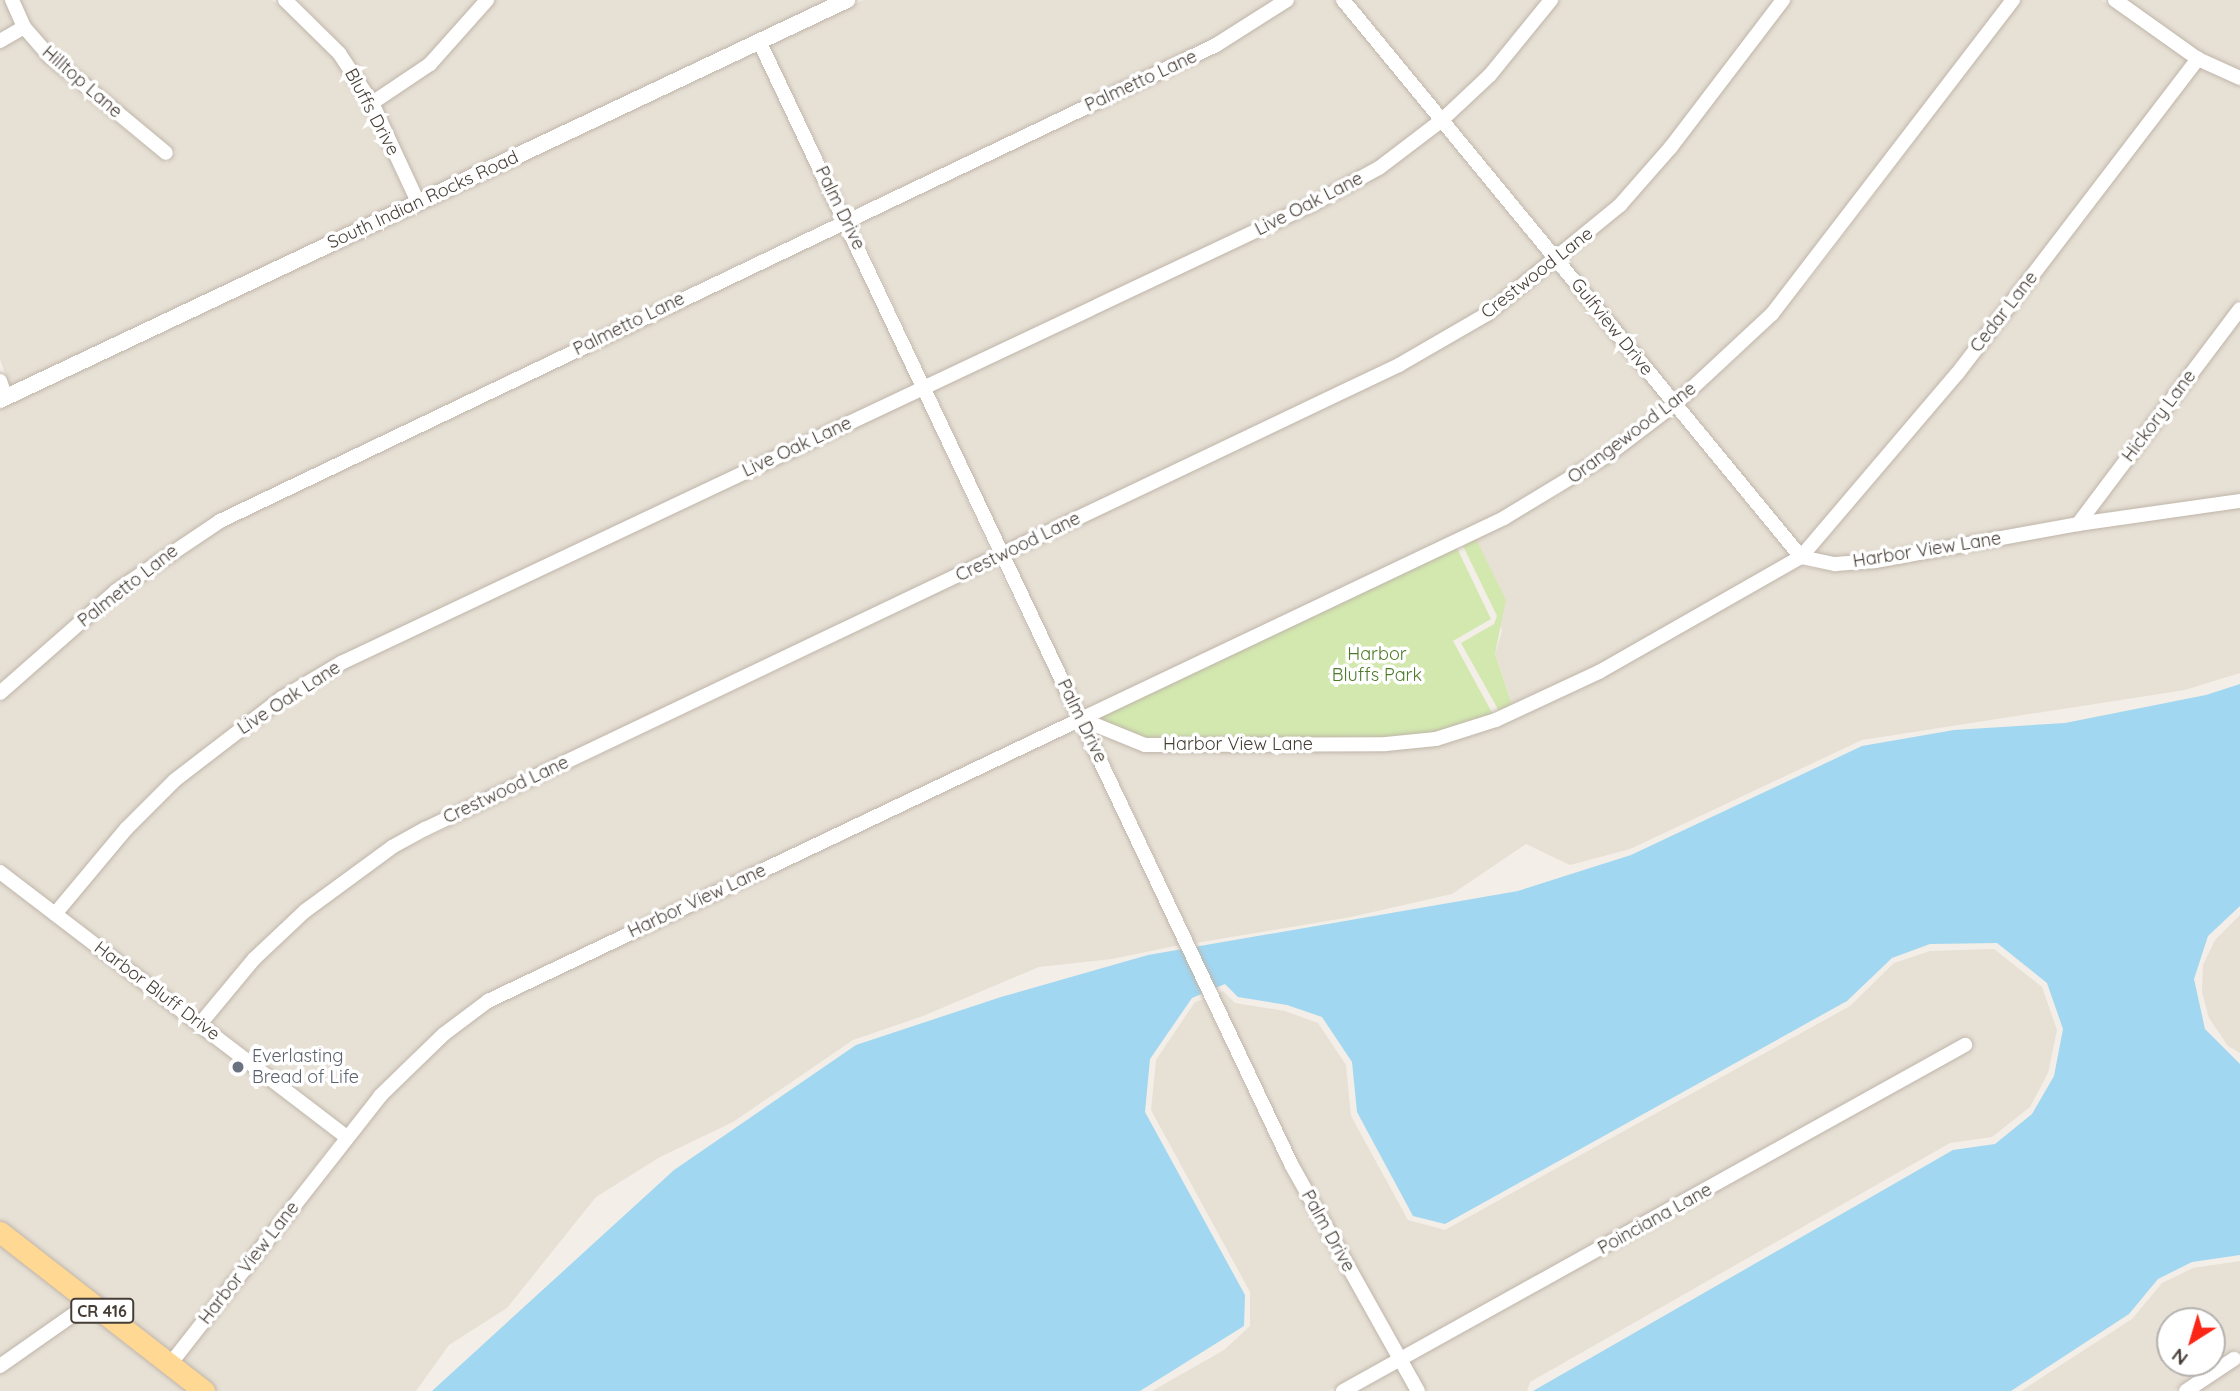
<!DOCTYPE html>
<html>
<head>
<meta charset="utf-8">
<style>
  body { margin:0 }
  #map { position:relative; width:2240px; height:1391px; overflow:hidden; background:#f3eee7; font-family:Quicksand,sans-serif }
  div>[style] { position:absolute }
  .residential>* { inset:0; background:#e7e0d5 }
  .green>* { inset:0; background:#d3e8af }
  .water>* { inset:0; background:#a2d7f1 }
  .roads { filter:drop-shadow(0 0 2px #bfb5a9) drop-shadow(0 0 2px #bfb5a9) }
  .minor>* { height:14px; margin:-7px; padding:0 7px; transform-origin:7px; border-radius:7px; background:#fff }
  .tertiary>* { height:16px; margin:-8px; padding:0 8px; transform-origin:8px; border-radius:8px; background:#fff }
  .primary>* { height:21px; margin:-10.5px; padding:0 10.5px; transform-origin:10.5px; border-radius:10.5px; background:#ffd894 }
  .dots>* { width:19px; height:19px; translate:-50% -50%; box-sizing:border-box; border:4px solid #fff; border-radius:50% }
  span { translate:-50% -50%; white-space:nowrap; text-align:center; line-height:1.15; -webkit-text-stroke:7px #fff; paint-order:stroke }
  .shield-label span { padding:2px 5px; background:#fff; border:2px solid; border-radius:5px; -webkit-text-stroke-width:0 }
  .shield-label { font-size:16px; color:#463e36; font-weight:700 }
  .street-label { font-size:18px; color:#463e36 }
  .park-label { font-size:18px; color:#4d7928 }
  .worship-label { font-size:18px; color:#5b616d }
  .left { translate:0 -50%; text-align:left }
  .north { position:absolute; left:2156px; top:1307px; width:70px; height:70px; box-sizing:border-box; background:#fff; border:2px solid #b5b2af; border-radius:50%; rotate:217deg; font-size:19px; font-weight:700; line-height:28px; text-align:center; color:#463e36 }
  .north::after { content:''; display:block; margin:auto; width:24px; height:32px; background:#fb2616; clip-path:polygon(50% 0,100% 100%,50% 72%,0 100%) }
</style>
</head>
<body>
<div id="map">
  <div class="residential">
    <div style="clip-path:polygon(0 0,4px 0,15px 24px,0 33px)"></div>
    <div style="clip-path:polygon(20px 0,272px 0,302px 23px,334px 58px,366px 108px,408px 199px,10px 388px,0 359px,0 49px,22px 36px,68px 85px,167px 163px,176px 152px,53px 50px,30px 22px)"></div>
    <div style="clip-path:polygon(297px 0,478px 0,426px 59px,374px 93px,345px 49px)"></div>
    <div style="clip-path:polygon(495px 0,831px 0,421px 193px,381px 105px,433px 70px)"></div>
    <div style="clip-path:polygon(863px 0,1275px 0,1213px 39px,850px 211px,769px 46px)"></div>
    <div style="clip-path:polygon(1298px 0,1334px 0,1432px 119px,1375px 162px,1308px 199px,928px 378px,856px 223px,1219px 52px)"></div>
    <div style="clip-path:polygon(1353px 0,1543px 0,1485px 70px,1443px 110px)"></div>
    <div style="clip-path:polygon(1560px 0,1774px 0,1666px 143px,1616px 200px,1558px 249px,1452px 120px,1494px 80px)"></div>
    <div style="clip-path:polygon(1791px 0,2004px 0,1767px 310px,1676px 393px,1566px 260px,1624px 210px,1676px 152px)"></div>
    <div style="clip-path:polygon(2021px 0,2102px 0,2188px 61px,1951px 369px,1801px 546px,1685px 404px,1738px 357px,1808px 282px)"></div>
    <div style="clip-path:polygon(2128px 0,2240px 0,2240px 70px,2202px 53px)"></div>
    <div style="clip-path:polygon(756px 52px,836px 217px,217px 515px,112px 585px,0 683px,0 408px)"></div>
    <div style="clip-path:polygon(2200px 68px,2240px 86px,2240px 298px,2074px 517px,1875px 553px,1837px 557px,1814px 553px,1962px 378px)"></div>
    <div style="clip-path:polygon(1440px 130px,1546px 259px,1484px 308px,1396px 358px,1004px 546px,934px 390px,1313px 211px)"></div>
    <div style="clip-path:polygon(842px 230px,915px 384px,338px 657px,278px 693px,171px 776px,122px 824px,54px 904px,0 862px,0 703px,120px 596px,223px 527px)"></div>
    <div style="clip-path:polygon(1555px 269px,1665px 403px,1604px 450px,1502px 512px,1085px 709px,1010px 559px,1402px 371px,1490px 320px)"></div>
    <div style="clip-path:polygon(2240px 320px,2240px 494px,2093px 514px)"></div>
    <div style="clip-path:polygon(920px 397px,991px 553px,388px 842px,249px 954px,199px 1014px,65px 912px,131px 834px,179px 786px,285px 704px,344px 670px)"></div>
    <div style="clip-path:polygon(1673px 413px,1790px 556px,1596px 666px,1512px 705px,1495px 654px,1502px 631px,1476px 539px,1559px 495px)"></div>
    <div style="clip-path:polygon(2240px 508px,2240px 673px,2185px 690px,1862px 740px,1630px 849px,1570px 865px,1526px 844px,1452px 894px,1351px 917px,1195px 943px,1096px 733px,1144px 752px,1385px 751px,1437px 746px,1499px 727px,1601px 679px,1799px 566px,1835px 572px,1875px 568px,2075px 531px)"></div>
    <div style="clip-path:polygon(996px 565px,1072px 716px,485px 994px,406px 1059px,346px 1127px,210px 1022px,259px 964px,309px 917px,395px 853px)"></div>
    <div style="clip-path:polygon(1078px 728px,1180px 945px,1112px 959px,1039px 967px,923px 1016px,853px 1040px,733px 1122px,660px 1157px,596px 1197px,507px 1308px,449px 1345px,416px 1391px,215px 1391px,180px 1362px,385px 1100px,448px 1039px,491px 1007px)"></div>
    <div style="clip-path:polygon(0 881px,336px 1139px,170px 1354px,0 1222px)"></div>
    <div style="clip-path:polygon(2240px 915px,2240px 1053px,2228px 1046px,2209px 1018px,2202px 992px,2203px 965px,2215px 940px)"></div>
    <div style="clip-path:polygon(1994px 949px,2042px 987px,2057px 1030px,2048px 1073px,2030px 1107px,1992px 1137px,1950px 1143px,1530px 1382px,1527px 1391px,1427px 1391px,1410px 1362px,1974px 1048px,1969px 1036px,1404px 1350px,1297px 1161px,1218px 993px,1223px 991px,1235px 1003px,1285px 1011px,1318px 1023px,1346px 1065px,1351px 1116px,1408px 1220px,1445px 1230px,1850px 1006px,1894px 963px,1930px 951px)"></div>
    <div style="clip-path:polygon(1204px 999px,1285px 1169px,1391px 1358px,1329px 1391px,1152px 1391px,1224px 1350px,1250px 1326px,1250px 1292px,1151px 1110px,1156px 1060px,1195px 1002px)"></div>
    <div style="clip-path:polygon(0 1242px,79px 1302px,0 1357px)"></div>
    <div style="clip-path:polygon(evenodd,2240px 1261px,2240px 1354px,2237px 1349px,2174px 1391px,2021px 1391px,2132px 1319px,2162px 1283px,2193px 1268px,2240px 1261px,2170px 1321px,2212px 1321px,2212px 1363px,2170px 1363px,2170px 1321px)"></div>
    <div style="clip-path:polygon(90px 1311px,192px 1391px,0 1391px,0 1374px)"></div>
    <div style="clip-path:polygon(2240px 1363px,2240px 1391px,2198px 1391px)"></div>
    <div style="clip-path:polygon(1397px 1369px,1410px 1391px,1358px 1391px)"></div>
  </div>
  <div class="green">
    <div style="clip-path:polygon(1476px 539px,1506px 600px,1495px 654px,1512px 705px,1499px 711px,1461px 643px,1494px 624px,1497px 616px,1463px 546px)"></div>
    <div style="clip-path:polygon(1454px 542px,1491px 619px,1453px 641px,1496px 720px,1436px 739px,1145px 745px,1081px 719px)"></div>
  </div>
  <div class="water">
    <div style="clip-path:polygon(2240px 684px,2240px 906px,2208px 936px,2194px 979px,2205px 1029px,2240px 1064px,2240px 1255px,2192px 1262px,2158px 1279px,2129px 1314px,2011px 1391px,1533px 1391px,1953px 1150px,1995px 1144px,2032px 1114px,2054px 1076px,2063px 1029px,2047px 983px,1997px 943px,1930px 944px,1892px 958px,1847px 1001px,1445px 1224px,1413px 1216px,1357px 1112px,1352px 1062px,1322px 1017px,1287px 1005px,1238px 997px,1225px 984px,1192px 998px,1150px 1059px,1145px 1112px,1245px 1295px,1244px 1326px,1140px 1391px,432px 1391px,674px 1170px,856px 1045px,1001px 997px,1148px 955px,1518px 891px,1631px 855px,1862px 746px,1954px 730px,2065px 723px,2206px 695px)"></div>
  </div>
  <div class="roads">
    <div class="minor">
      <div style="left:12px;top:0;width:30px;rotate:66deg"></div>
      <div style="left:24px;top:27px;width:37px;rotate:49deg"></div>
      <div style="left:48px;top:55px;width:153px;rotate:39.7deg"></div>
      <div style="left:285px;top:0;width:76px;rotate:44.5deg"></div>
      <div style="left:339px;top:53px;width:60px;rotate:56.6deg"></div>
      <div style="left:372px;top:103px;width:109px;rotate:65.1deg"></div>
      <div style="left:1343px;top:0;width:721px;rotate:50.57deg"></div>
      <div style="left:1801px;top:557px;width:240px;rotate:-49.6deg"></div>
      <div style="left:1957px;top:374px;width:397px;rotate:-52.6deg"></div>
      <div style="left:2115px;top:0;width:102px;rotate:35.4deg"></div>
      <div style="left:2198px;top:59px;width:46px;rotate:24.3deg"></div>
      <div style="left:0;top:41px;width:28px;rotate:-30deg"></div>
      <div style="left:760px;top:43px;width:1240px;rotate:64.65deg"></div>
      <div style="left:1291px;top:1164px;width:260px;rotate:60.8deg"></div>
      <div style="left:372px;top:103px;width:70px;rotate:-33.9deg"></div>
      <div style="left:430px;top:64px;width:86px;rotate:-48.3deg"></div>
      <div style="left:0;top:381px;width:18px;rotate:71deg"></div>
      <div style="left:2078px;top:524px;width:269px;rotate:-53deg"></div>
      <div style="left:0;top:693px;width:154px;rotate:-41.3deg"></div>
      <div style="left:116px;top:591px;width:125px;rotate:-33.9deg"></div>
      <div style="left:220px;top:521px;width:1104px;rotate:-25.54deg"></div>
      <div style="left:1216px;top:45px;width:84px;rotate:-32.4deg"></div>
      <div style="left:1081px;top:719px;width:468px;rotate:-25.4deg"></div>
      <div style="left:1504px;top:518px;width:122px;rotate:-31.2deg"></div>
      <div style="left:1608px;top:455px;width:84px;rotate:-37.3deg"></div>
      <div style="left:1675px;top:404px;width:132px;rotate:-42.9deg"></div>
      <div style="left:1772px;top:314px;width:396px;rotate:-52.5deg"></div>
      <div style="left:0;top:872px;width:436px;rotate:37.4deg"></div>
      <div style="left:55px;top:914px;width:111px;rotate:-50.1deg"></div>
      <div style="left:126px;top:829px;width:69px;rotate:-45deg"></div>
      <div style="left:175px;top:780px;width:135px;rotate:-37.5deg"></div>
      <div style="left:282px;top:698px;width:69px;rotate:-30.7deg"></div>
      <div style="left:341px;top:663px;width:1073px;rotate:-25.28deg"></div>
      <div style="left:1311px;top:205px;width:77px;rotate:-28.6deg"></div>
      <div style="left:1379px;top:168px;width:79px;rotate:-37.3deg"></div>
      <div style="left:1442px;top:120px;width:66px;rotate:-43.2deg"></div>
      <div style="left:1490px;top:75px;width:97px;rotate:-50.9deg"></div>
      <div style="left:200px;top:1024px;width:85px;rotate:-50.3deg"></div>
      <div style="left:254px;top:959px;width:70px;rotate:-43.3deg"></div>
      <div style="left:305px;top:911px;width:108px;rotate:-36.3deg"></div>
      <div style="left:392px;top:847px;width:38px;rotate:-29deg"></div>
      <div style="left:425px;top:829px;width:1079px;rotate:-25.47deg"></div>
      <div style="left:1399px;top:365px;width:102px;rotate:-30.1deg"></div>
      <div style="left:1487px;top:314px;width:172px;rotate:-39.3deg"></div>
      <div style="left:1620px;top:205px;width:77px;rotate:-48.7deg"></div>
      <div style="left:1671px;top:147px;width:185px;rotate:-52.7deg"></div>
      <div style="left:171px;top:1363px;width:339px;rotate:-51.9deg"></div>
      <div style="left:380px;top:1096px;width:89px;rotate:-44.1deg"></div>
      <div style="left:444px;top:1034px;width:55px;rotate:-36.9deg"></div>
      <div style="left:488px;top:1001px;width:657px;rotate:-25.43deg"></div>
      <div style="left:1081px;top:719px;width:69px;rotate:22.1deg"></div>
      <div style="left:1145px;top:745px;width:241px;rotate:-0.2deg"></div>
      <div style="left:1386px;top:744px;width:50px;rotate:-5.7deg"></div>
      <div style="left:1436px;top:739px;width:63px;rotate:-17.6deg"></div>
      <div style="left:1496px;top:720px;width:114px;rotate:-25deg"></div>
      <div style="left:1599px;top:672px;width:232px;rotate:-29.7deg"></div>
      <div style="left:1801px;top:557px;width:35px;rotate:12deg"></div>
      <div style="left:1835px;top:564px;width:40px;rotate:-4.3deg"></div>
      <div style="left:1875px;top:561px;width:206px;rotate:-10.3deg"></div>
      <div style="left:2078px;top:524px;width:164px;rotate:-8.1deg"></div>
      <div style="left:0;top:1366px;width:111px;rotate:-35.1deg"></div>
      <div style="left:1343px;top:1391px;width:712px;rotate:-29.09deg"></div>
      <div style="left:2186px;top:1391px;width:58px;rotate:-33.7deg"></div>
    </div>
    <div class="tertiary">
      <div style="left:0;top:400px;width:937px;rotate:-25.28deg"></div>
    </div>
    <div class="primary">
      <div style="left:0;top:1232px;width:259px;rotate:37.9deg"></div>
    </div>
  </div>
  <div class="dots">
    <div style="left:238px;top:1067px;background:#6b7280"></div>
  </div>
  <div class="shield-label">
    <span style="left:102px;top:1311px">CR 416</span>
  </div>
  <div class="street-label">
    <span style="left:1141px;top:81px;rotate:-25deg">Palmetto Lane</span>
    <span style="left:82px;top:82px;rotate:41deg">Hilltop Lane</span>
    <span style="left:372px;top:112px;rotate:62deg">Bluffs Drive</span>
    <span style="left:423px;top:200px;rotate:-25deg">South Indian Rocks Road</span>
    <span style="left:1309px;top:204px;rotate:-27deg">Live Oak Lane</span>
    <span style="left:840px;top:208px;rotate:64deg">Palm Drive</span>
    <span style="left:1537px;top:273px;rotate:-38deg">Crestwood Lane</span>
    <span style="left:2004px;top:312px;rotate:-52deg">Cedar Lane</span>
    <span style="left:629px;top:324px;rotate:-26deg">Palmetto Lane</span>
    <span style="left:1612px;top:327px;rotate:51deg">Gulfview Drive</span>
    <span style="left:2159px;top:416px;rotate:-53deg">Hickory Lane</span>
    <span style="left:1632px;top:433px;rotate:-37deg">Orangewood Lane</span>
    <span style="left:797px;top:447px;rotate:-25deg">Live Oak Lane</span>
    <span style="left:1018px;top:547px;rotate:-26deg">Crestwood Lane</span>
    <span style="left:1927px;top:550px;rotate:-9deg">Harbor View Lane</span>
    <span style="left:128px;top:586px;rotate:-38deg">Palmetto Lane</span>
    <span style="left:289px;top:698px;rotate:-33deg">Live Oak Lane</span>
    <span style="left:1082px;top:721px;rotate:64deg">Palm Drive</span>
    <span style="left:1238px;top:744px">Harbor View Lane</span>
    <span style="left:506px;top:790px;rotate:-25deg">Crestwood Lane</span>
    <span style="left:697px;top:901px;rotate:-25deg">Harbor View Lane</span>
    <span style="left:157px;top:991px;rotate:37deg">Harbor Bluff Drive</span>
    <span style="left:1655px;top:1219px;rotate:-29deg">Poinciana Lane</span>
    <span style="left:1328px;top:1231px;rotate:61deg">Palm Drive</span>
    <span style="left:249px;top:1263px;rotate:-52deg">Harbor View Lane</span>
  </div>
  <div class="park-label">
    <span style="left:1377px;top:665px">Harbor<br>Bluffs Park</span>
  </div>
  <div class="worship-label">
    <span class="left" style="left:252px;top:1067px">Everlasting<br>Bread of Life</span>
  </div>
  <div class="north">N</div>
</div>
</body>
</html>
